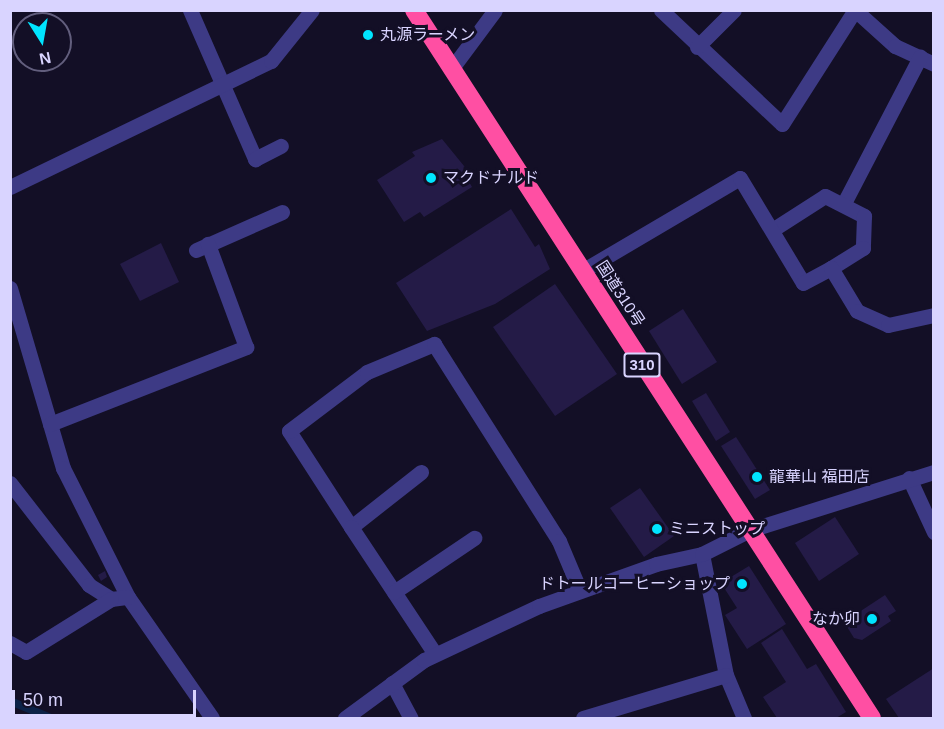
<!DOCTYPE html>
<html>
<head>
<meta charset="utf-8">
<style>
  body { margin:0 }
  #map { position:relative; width:944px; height:729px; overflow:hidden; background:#130f26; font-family:Arial,"Noto Sans JP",sans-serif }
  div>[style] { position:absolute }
  .stream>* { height:8px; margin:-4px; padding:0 4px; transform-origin:4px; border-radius:4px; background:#0c2248 }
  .building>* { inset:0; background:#241b47 }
  .minor>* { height:15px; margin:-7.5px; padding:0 7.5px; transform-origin:7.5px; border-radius:7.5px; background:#3d3a85 }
  .highway>* { height:18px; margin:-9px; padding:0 9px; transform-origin:9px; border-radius:9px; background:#ff4fa3 }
  .dots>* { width:16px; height:16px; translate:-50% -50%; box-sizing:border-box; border:3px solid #130f26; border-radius:50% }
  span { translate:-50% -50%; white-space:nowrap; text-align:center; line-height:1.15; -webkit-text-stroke:6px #130f26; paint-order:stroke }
  .shield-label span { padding:2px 4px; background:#130f26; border:2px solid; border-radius:4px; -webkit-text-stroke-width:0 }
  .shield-label { font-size:15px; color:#d9d4ff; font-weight:700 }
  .poi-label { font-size:16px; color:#d9d4ff }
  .left { translate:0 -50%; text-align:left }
  .right { translate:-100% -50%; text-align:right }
  .street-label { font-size:16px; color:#d9d4ff }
  .frame { position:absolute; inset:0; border:12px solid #d9d4ff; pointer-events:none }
  .north { position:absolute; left:12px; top:12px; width:60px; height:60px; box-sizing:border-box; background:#130f26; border:2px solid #625e7d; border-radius:50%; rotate:169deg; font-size:16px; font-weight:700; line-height:24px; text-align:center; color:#d9d4ff }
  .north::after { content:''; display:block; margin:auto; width:21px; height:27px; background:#00e5ff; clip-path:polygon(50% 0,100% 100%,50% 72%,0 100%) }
  .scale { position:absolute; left:12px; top:690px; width:184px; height:27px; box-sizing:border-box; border:3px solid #d9d4ff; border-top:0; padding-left:8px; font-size:18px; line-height:21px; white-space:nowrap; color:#d9d4ff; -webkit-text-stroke:4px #130f26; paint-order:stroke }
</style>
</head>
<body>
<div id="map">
  <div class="stream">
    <div style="left:10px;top:701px;width:44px;rotate:22.5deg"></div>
  </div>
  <div class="building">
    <div style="clip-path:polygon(442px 139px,473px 177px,468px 180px,472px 187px,424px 217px,420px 212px,404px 222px,377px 180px,415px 156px,412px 152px)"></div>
    <div style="clip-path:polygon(511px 209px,535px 247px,539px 244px,550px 269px,495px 304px,427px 331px,396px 283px)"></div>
    <div style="clip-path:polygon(161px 243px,179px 282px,140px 301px,120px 264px)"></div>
    <div style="clip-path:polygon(555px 284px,617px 374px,555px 416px,493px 327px)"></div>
    <div style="clip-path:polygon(683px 309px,717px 362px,682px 384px,649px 331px)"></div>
    <div style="clip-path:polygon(706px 393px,730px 432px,716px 441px,692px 401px)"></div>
    <div style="clip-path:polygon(736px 437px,770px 490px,755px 499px,721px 446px)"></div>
    <div style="clip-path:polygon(640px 488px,674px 536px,644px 557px,610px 508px)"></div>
    <div style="clip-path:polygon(835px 517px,859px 554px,819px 581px,795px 543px)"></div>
    <div style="clip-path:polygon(749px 566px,786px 624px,747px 649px,725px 615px,737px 608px,721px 583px)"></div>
    <div style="clip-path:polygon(105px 571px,107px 577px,101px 581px,98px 575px)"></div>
    <div style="clip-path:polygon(885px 595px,896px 611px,888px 616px,891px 621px,862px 640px,854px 638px,844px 622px)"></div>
    <div style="clip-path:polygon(782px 629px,807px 669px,816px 664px,846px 712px,836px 718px,777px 718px,763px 697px,786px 682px,761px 643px)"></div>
    <div style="clip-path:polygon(934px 668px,934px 718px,899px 718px,886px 699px)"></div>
  </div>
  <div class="minor">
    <div style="left:190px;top:10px;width:163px;rotate:66.4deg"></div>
    <div style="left:255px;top:159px;width:29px;rotate:-27deg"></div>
    <div style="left:661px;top:10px;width:166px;rotate:43.3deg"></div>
    <div style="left:782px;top:124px;width:135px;rotate:-57.4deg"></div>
    <div style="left:855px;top:10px;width:54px;rotate:42deg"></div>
    <div style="left:895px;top:46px;width:43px;rotate:24.8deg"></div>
    <div style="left:697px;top:47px;width:52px;rotate:-45deg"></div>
    <div style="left:452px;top:68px;width:72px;rotate:-53.4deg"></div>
    <div style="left:10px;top:187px;width:290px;rotate:-25.8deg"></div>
    <div style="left:271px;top:61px;width:65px;rotate:-51.2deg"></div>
    <div style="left:844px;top:203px;width:165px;rotate:-62.5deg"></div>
    <div style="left:772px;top:230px;width:63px;rotate:-32.7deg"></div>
    <div style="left:825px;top:196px;width:44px;rotate:27.1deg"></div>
    <div style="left:864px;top:216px;width:32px;rotate:92deg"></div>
    <div style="left:863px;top:248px;width:38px;rotate:148deg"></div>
    <div style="left:196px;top:250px;width:94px;rotate:-23.8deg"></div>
    <div style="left:582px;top:271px;width:183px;rotate:-30.5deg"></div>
    <div style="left:740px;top:178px;width:122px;rotate:59deg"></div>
    <div style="left:803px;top:283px;width:32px;rotate:-28deg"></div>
    <div style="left:831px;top:268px;width:50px;rotate:58.8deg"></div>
    <div style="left:857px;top:311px;width:34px;rotate:24deg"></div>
    <div style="left:888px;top:325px;width:47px;rotate:-12.3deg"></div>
    <div style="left:10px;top:288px;width:188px;rotate:73.6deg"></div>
    <div style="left:63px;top:468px;width:144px;rotate:63.3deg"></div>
    <div style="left:128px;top:597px;width:147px;rotate:55.2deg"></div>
    <div style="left:50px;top:424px;width:211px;rotate:-21.4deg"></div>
    <div style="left:246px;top:347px;width:110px;rotate:-110.3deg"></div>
    <div style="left:421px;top:472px;width:89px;rotate:141.8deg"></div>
    <div style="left:351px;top:527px;width:114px;rotate:-122.9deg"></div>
    <div style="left:289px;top:431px;width:98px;rotate:-37.1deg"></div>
    <div style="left:367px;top:372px;width:73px;rotate:-22.7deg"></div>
    <div style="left:434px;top:344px;width:233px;rotate:57.6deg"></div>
    <div style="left:559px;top:541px;width:54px;rotate:67.2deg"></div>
    <div style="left:909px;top:478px;width:60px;rotate:65.2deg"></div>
    <div style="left:10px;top:483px;width:129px;rotate:52.2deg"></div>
    <div style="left:89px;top:585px;width:26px;rotate:32deg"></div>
    <div style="left:111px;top:599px;width:17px;rotate:-7deg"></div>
    <div style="left:351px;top:527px;width:152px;rotate:56.5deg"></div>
    <div style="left:702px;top:554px;width:123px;rotate:78.8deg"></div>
    <div style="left:726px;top:675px;width:47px;rotate:67.3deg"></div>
    <div style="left:394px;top:592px;width:97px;rotate:-34deg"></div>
    <div style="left:10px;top:643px;width:18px;rotate:29deg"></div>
    <div style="left:26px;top:652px;width:100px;rotate:-31.9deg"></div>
    <div style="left:392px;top:683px;width:40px;rotate:62deg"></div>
    <div style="left:345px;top:718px;width:98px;rotate:-36.3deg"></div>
    <div style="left:424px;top:660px;width:127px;rotate:-25.2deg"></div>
    <div style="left:539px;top:606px;width:124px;rotate:-19.7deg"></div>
    <div style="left:656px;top:564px;width:47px;rotate:-12.3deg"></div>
    <div style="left:702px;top:554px;width:54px;rotate:-26.6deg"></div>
    <div style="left:750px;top:530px;width:193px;rotate:-17.5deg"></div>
    <div style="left:583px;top:718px;width:149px;rotate:-16.7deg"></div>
  </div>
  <div class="highway">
    <div style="left:414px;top:10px;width:843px;rotate:57.1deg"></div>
  </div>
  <div class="dots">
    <div style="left:368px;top:35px;background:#00e5ff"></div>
    <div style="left:431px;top:178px;background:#00e5ff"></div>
    <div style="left:757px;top:477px;background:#00e5ff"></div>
    <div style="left:657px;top:529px;background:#00e5ff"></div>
    <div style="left:742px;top:584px;background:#00e5ff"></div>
    <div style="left:872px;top:619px;background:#00e5ff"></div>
  </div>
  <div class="shield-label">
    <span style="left:642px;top:365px">310</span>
  </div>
  <div class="poi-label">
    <span class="left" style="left:380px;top:35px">丸源ラーメン</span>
    <span class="left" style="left:443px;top:178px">マクドナルド</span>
    <span class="left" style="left:769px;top:477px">龍華山 福田店</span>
    <span class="left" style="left:669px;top:529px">ミニストップ</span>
    <span class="right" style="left:730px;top:584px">ドトールコーヒーショップ</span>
    <span class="right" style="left:860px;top:619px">なか卯</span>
  </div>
  <div class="street-label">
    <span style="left:620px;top:294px;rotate:57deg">国道310号</span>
  </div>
  <div class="frame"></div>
  <div class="north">N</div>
  <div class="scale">50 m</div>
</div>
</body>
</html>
